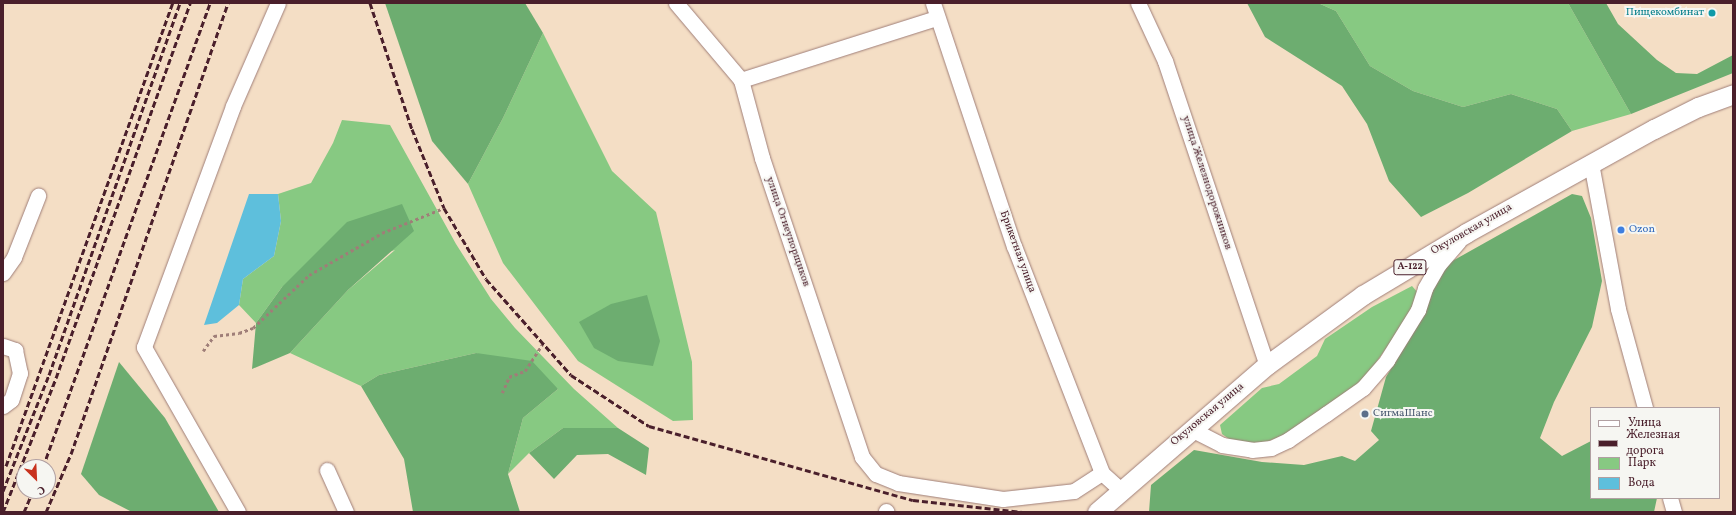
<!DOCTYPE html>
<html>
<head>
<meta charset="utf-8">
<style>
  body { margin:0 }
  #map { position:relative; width:1736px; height:515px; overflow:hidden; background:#f4dec5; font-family:Vollkorn,serif }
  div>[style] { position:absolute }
  .green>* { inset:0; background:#87c982 }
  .forest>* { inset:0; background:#6dad70 }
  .water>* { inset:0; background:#5ebfdc }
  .path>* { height:2.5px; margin-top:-1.25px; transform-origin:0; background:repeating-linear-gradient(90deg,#9f7e78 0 3px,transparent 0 6px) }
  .roads { filter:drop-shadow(0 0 1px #9f7e78) drop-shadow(0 0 1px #9f7e78) }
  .minor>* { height:15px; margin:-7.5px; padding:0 7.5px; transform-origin:7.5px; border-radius:7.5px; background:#fff }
  .major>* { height:19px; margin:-9.5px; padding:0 9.5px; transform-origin:9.5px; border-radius:9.5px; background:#fff }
  .rail>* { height:3px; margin-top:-1.5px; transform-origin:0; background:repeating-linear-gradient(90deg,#4a1f2b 0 6px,transparent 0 9px) }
  .dots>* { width:11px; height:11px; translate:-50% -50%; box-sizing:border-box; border:2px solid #f6f6f2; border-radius:50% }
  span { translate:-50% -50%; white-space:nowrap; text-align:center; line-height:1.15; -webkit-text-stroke:4px #f6f6f2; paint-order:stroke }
  .shield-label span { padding:1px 3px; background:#f6f6f2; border:1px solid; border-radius:3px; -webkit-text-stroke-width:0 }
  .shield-label { font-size:10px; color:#4a1f2b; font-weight:700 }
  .culture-label { font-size:11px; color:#0d838f }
  .right { translate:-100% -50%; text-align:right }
  .street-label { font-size:11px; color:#4a1f2b }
  .shop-label { font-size:11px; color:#366cbe }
  .left { translate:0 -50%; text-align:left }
  .service-label { font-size:11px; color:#4e5e75 }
  .frame { position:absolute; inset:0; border:4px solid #4a1f2b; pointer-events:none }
  .legend { position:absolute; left:1590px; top:407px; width:130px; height:92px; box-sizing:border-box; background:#f6f6f2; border:1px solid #b1a0a2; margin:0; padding:5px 7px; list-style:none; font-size:12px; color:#4a1f2b }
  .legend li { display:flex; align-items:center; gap:8px; height:20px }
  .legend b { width:20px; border:1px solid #b1a0a2 }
  .north { position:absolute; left:16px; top:459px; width:40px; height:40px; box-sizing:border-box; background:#f6f6f2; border:1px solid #b1a0a2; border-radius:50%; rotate:156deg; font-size:11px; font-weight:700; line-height:16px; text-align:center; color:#4a1f2b }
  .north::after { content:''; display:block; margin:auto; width:14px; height:18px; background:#c8321e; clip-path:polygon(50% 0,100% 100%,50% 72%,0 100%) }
</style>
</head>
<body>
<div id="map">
  <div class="green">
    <div style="clip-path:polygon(1318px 3px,1568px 3px,1631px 114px,1572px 131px,1557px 109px,1511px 94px,1463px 107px,1413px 91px,1370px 66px,1336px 11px)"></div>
    <div style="clip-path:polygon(543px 33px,612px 171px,656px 212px,692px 362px,693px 420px,673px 421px,578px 361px,503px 263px,468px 184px,503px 118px)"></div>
    <div style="clip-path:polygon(342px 120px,390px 125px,456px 244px,491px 299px,515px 328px,574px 389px,618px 428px,563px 428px,529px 453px,508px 474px,523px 418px,558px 389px,476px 353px,379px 375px,361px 386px,290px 353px,348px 290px,395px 250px,282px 287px,256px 323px,239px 305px,243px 279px,274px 256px,281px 221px,278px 194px,311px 183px,333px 143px)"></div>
    <div style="clip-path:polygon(1412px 286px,1419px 294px,1397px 333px,1370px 371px,1352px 391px,1295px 431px,1258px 445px,1229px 439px,1222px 434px,1220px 425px,1262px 388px,1279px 384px,1317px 356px,1325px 339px,1372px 307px)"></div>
  </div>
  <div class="forest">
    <div style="clip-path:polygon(385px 3px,525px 3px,543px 33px,503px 118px,468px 184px,432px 141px)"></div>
    <div style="clip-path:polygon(1247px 3px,1318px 3px,1336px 11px,1370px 66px,1413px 91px,1463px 107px,1511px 94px,1557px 109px,1572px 131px,1468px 193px,1421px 217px,1389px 181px,1367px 124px,1342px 86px,1265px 37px)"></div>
    <div style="clip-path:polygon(1568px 3px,1606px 3px,1618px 24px,1657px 60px,1676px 73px,1697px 74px,1733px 55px,1733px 73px,1631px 114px)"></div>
    <div style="clip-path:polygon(1572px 194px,1582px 196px,1591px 218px,1602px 281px,1592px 327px,1554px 402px,1540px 438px,1562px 456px,1591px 441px,1591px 498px,1657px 498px,1654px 512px,1149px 512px,1151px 485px,1194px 450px,1262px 462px,1304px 465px,1342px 456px,1355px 461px,1379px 440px,1371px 431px,1386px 377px,1421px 319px,1432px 289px,1447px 264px)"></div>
    <div style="clip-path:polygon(402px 204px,414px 231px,348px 290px,290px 353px,252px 369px,256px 323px,282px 287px,347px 222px)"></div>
    <div style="clip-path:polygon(647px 295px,660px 341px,653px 366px,618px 361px,594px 348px,579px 322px,611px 304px)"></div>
    <div style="clip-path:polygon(476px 353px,532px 361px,558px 389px,523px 418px,508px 474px,520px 512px,413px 512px,404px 459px,361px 386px,379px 375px)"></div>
    <div style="clip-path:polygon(119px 362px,165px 418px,219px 512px,132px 512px,99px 495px,81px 474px)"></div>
    <div style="clip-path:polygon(563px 428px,618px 428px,649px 448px,646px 475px,608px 454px,577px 455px,554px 479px,529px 453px)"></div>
  </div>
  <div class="water">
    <div style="clip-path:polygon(249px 194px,278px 194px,281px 221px,274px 256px,243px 279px,239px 305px,217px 323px,204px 325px)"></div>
  </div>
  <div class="path">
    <div style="left:203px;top:351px;width:19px;rotate:-54deg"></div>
    <div style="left:214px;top:336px;width:25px;rotate:-7deg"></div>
    <div style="left:239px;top:333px;width:15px;rotate:-20deg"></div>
    <div style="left:253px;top:328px;width:77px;rotate:-43.4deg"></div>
    <div style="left:309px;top:275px;width:84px;rotate:-29.9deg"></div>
    <div style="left:382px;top:233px;width:67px;rotate:-22deg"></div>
    <div style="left:502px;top:393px;width:17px;rotate:-66deg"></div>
    <div style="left:509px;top:377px;width:17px;rotate:-21deg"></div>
    <div style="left:525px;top:371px;width:33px;rotate:-57deg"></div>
  </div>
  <div class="roads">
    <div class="minor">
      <div style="left:676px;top:3px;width:101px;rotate:49.8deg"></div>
      <div style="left:741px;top:80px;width:81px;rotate:74.9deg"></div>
      <div style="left:762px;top:158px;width:315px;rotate:71.5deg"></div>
      <div style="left:862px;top:457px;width:22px;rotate:51deg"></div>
      <div style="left:876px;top:474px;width:24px;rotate:22deg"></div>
      <div style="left:898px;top:483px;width:106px;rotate:8.7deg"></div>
      <div style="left:1003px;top:499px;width:71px;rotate:-6.4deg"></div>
      <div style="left:1074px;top:491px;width:33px;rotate:-33deg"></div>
      <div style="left:933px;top:3px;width:256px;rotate:71.6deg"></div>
      <div style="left:1014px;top:246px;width:243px;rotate:68.8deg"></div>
      <div style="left:1102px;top:473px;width:25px;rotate:42deg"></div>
      <div style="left:1138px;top:3px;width:64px;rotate:65deg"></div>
      <div style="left:1165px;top:61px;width:321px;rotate:71.5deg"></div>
      <div style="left:741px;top:80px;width:206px;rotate:-17.6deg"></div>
      <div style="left:1591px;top:163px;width:148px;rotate:79.5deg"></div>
      <div style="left:1618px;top:309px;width:103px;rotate:74.7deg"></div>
      <div style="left:3px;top:273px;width:19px;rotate:-55deg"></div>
      <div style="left:14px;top:257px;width:66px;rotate:-68.5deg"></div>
      <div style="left:3px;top:346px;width:13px;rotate:18deg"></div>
      <div style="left:15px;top:350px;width:24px;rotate:78deg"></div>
      <div style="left:20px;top:373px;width:28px;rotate:108deg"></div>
      <div style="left:11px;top:400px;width:10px;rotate:143deg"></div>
      <div style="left:1191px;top:429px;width:35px;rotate:27deg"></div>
      <div style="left:1222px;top:445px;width:30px;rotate:9deg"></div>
      <div style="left:1252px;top:450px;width:19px;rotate:-6deg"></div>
      <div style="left:1271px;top:448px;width:19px;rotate:-25deg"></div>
      <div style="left:1288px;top:440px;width:46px;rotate:-34.4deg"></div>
      <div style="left:1326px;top:414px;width:45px;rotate:-35.1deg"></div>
      <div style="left:1363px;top:388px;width:37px;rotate:-49deg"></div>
      <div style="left:1387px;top:360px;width:59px;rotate:-58.2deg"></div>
      <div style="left:1418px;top:310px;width:23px;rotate:-72deg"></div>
      <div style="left:1425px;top:288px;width:28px;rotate:-60deg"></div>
      <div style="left:1439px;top:264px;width:30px;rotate:-49deg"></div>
      <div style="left:327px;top:470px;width:46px;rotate:65.7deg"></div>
      <div style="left:1670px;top:498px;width:15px;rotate:74deg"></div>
      <div style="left:886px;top:511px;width:1px;rotate:45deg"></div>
      <div style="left:238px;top:512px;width:190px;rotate:-119.7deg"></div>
      <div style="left:144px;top:347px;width:257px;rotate:-69.7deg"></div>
      <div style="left:233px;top:106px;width:112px;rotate:-66.4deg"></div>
    </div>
    <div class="major">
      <div style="left:1097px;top:512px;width:225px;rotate:-40.9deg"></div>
      <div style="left:1267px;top:365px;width:119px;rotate:-36.1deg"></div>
      <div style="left:1363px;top:295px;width:120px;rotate:-31deg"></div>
      <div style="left:1466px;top:233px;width:215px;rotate:-29deg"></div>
      <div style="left:1654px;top:129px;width:49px;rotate:-26.6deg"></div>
      <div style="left:1698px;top:107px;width:37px;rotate:-20deg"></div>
    </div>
  </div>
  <div class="rail">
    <div style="left:370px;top:3px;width:133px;rotate:71.6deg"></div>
    <div style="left:412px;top:129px;width:85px;rotate:67.9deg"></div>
    <div style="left:444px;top:208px;width:82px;rotate:59.4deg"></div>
    <div style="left:486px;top:279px;width:128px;rotate:48.5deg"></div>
    <div style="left:571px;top:375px;width:93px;rotate:33.2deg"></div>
    <div style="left:649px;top:426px;width:274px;rotate:15.7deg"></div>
    <div style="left:913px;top:500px;width:110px;rotate:6.3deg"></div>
    <div style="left:6px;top:466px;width:492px;rotate:-70.2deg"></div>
    <div style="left:43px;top:467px;width:493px;rotate:-70.2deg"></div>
    <div style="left:3px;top:491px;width:125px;rotate:-68.4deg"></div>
    <div style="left:49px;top:375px;width:394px;rotate:-70.6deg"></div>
    <div style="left:3px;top:512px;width:144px;rotate:-68.4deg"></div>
    <div style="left:56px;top:378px;width:398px;rotate:-70.3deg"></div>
    <div style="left:24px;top:512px;width:23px;rotate:-67deg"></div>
    <div style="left:46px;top:512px;width:63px;rotate:-66.7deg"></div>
    <div style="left:71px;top:454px;width:478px;rotate:-70.8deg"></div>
  </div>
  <div class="dots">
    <div style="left:1712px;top:13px;background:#0f9aa8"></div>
    <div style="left:1621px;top:230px;background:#3f7fe0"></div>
    <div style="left:1365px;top:414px;background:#5c6f8a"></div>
  </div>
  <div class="shield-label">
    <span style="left:1410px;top:267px">А-122</span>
  </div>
  <div class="culture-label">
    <span class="right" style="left:1704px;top:13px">Пищекомбинат</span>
  </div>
  <div class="street-label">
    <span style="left:1206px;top:183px;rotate:72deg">улица Железнодорожников</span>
    <span style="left:1472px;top:230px;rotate:-30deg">Окуловская улица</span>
    <span style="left:787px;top:232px;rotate:71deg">улица Огнеупорщиков</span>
    <span style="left:1017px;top:252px;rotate:70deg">Брикетная улица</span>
    <span style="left:1208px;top:415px;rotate:-40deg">Окуловская улица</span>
  </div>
  <div class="shop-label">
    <span class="left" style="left:1629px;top:230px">Ozon</span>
  </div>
  <div class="service-label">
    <span class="left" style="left:1373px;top:414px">СигмаШанс</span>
  </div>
  <div class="frame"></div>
  <ul class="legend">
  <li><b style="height:5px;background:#fff"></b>Улица</li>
  <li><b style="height:5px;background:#4a1f2b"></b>Железная дорога</li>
  <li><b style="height:11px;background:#87c982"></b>Парк</li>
  <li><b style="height:11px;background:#5ebfdc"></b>Вода</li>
  </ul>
  <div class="north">С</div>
</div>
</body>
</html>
